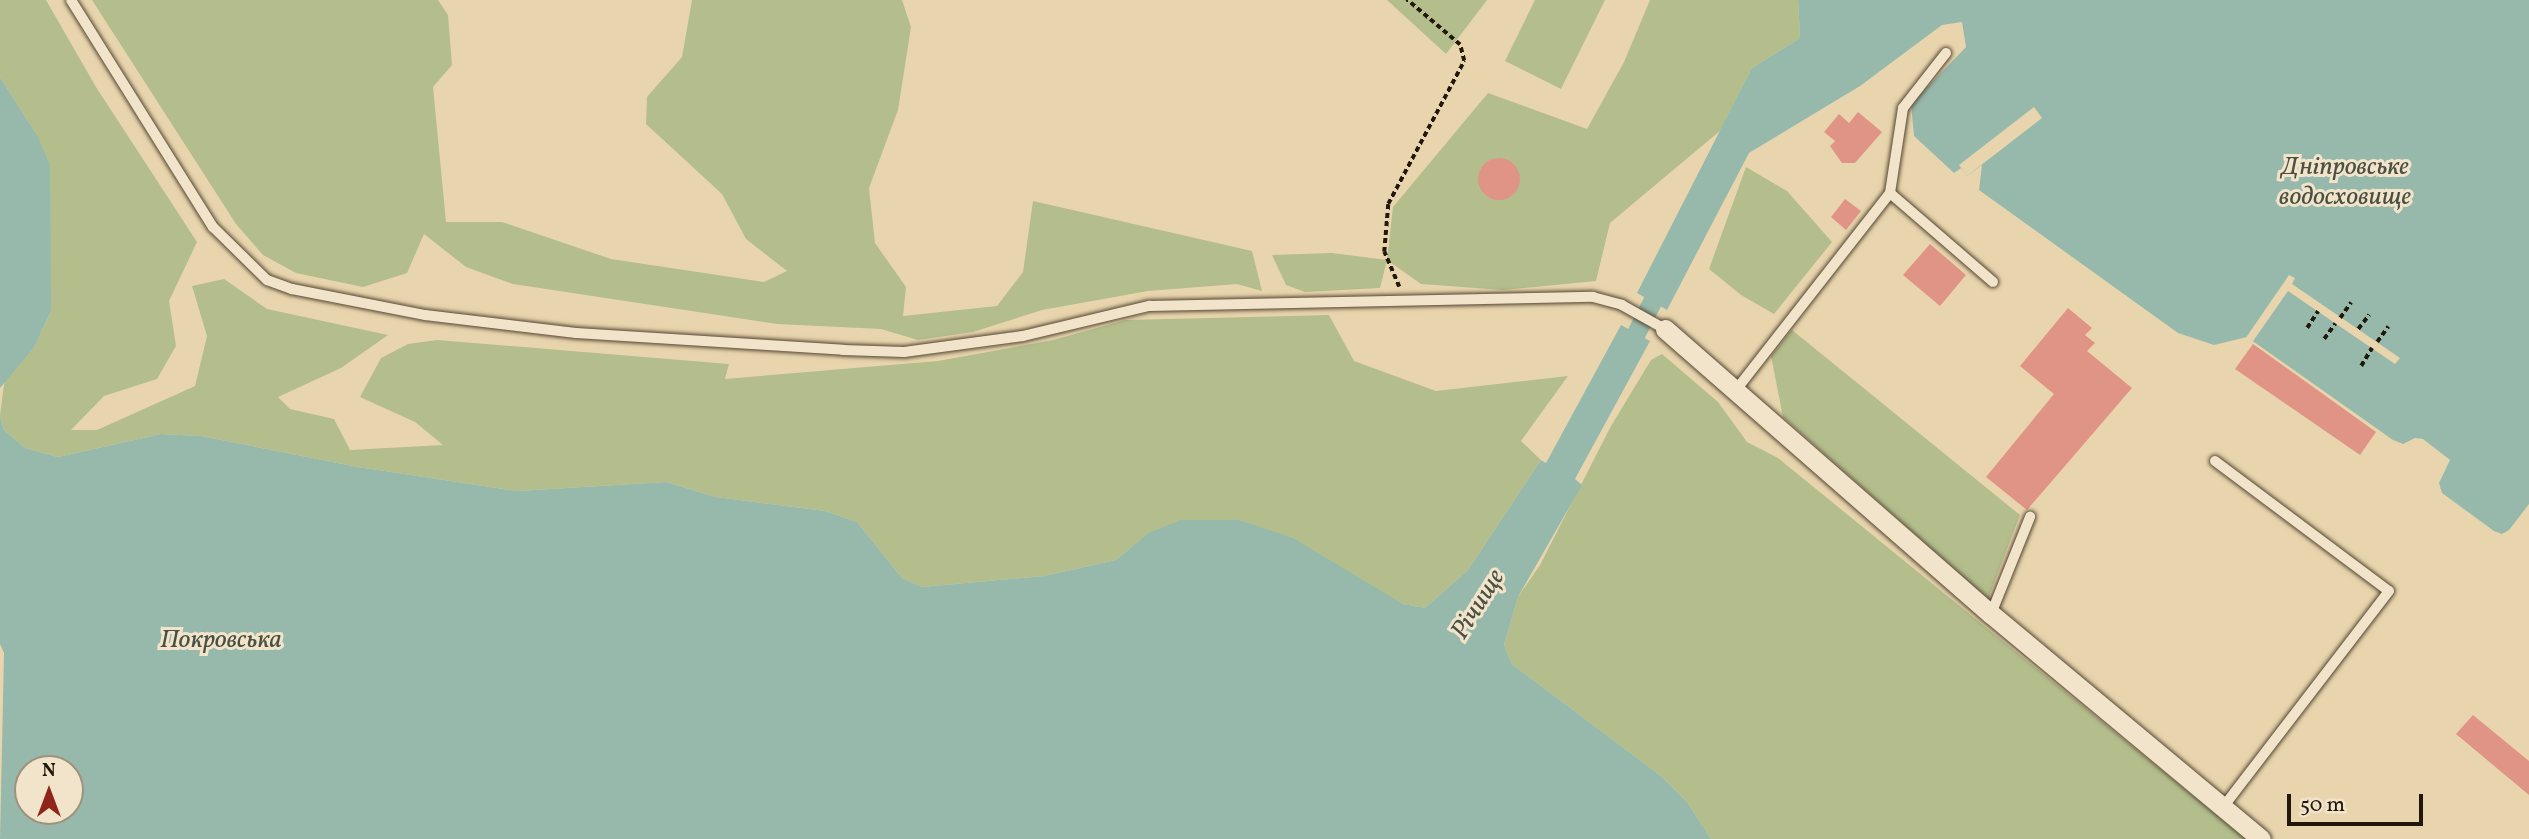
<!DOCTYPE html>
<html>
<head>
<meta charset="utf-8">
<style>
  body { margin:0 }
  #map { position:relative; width:2529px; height:839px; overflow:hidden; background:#e9d5ad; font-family:Vollkorn,serif }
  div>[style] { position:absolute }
  .green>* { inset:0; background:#b3be8c }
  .water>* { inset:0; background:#97b9ab }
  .pier>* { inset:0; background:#e9d5ad }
  .canal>* { height:19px; margin:-9.5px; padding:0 9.5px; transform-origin:9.5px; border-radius:9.5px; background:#97b9ab }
  .building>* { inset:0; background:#e09486 }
  .round { border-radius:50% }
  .path>* { height:3.5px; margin-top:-1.75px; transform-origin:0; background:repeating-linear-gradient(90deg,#21170a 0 5px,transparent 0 8.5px) }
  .roads { filter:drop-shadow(0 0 2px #534633) drop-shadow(0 0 2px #534633) }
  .lane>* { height:10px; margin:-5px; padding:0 5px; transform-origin:5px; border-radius:5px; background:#f1e4ca }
  .street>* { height:19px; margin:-9.5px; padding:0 9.5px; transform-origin:9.5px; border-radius:9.5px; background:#f1e4ca }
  span { translate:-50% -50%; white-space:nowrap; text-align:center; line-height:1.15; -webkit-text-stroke:6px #f1e4ca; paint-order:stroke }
  .water-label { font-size:26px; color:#4a5042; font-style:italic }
  .north { position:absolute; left:14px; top:755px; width:70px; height:70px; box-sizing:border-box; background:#f1e4ca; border:2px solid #9e927d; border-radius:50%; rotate:0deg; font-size:19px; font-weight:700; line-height:28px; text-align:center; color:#21170a }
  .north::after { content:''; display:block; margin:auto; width:24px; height:32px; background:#8f2418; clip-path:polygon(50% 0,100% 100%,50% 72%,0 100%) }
  .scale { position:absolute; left:2287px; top:794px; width:136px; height:32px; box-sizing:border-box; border:4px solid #21170a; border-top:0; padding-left:9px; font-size:21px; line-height:24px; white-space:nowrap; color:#21170a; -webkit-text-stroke:5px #f1e4ca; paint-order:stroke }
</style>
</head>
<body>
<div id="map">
  <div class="green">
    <div style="clip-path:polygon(0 0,46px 0,96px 87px,197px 242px,169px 301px,176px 346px,157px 379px,104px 396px,71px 430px,97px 430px,195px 386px,207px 336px,192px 286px,224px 279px,267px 309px,388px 335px,341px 368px,278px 397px,290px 409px,334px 419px,350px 450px,443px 445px,415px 422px,360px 397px,381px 358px,408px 344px,437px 340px,729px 364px,725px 379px,938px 361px,1053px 340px,1126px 320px,1329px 315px,1354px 361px,1436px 391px,1568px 376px,1521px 441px,1541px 460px,1468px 570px,1425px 608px,1403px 604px,1351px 576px,1148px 533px,1116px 560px,1044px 576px,922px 587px,902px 578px,857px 522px,825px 511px,716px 497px,666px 482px,517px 491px,358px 467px,201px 436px,161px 434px,58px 457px,25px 448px,4px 430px,0 415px,5px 377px,35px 346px,51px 311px,37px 135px,0 77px)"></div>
    <div style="clip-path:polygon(92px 0,438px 0,448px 15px,452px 65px,433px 87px,446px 222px,502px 222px,611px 259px,764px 282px,787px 271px,746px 239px,722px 194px,646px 124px,647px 97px,682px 57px,692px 0,902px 0,911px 27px,898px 110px,869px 188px,875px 243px,906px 287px,903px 316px,997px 306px,1023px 272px,1033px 201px,1252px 251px,1262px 291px,1237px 284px,1148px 291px,1042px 310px,973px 332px,918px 340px,881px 329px,777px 324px,513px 284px,466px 267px,424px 234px,407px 273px,363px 287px,296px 273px,263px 255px,236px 224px)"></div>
    <div style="clip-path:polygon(1387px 0,1487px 0,1446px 54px)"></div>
    <div style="clip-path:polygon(1535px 0,1605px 0,1561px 89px,1505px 61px)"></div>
    <div style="clip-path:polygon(1650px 0,1798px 0,1800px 38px,1752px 68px,1721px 130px,1610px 223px,1596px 281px,1503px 290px,1421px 284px,1387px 260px,1380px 288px,1305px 292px,1286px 285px,1272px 255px,1332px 253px,1387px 260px,1393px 207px,1488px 93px,1587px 129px,1624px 62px)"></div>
    <div style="clip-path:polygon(1746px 167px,1787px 191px,1832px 242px,1774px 314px,1741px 295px,1709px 269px)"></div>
    <div style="clip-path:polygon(1792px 330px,2020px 515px,1988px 599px,1783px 417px,1771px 356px)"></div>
    <div style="clip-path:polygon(1662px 354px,1718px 402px,1747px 442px,1778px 458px,2246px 839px,1711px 839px,1687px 802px,1661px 776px,1512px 664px,1504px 645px,1518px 597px,1540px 565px,1611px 426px,1651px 360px)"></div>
  </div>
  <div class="water">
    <div style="clip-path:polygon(1798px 0,2529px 0,2529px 504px,2509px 530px,2502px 534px,2494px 531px,2442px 493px,2439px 483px,2450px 460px,2423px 439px,2415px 438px,2403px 444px,2393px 440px,2247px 337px,2214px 345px,2178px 333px,1979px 190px,1982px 165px,1967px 176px,1961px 168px,1954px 173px,1914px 136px,1911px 104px,1966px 47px,1962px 22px,1942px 25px,1860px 86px,1749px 153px,1667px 310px,1637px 293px,1752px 68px,1800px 38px)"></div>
    <div style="clip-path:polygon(0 77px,37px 135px,50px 165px,51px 311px,35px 346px,0 388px)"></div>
    <div style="clip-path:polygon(evenodd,1621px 325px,1650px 341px,1575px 479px,1582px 485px,1518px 597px,1504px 645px,1512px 664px,1661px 776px,1687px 802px,1711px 839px,0 839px,4px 653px,0 644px,0 415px,4px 430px,25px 448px,58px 457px,161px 434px,201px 436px,358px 467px,517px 491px,666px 482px,716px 497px,825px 511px,857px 522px,902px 578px,922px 587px,1044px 576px,1116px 560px,1148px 533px,1181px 520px,1239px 520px,1293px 538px,1403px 604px,1425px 608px,1468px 570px,1541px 460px,1546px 463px,1621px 325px,28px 769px,70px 769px,70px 811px,28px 811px,28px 769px)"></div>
  </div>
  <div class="pier">
    <div style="clip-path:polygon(2034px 107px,2042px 118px,1967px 176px,1959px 165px)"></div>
    <div style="clip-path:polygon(2289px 275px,2295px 278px,2292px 284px,2400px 358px,2395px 364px,2288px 291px,2251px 344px,2243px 342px)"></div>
  </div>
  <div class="canal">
    <div style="left:1636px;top:333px;width:36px;rotate:-63deg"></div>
  </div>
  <div class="building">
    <div style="clip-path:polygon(1858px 112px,1882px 132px,1855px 163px,1842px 163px,1830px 146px,1835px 141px,1824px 132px,1839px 114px,1849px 123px)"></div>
    <div class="round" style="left:1478px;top:158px;width:42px;height:42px"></div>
    <div style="clip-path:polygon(1845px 199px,1861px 211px,1846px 230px,1831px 217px)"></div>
    <div style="clip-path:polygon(1930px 244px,1966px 275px,1940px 306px,1903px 275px)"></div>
    <div style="clip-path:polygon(2068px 308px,2092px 328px,2085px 335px,2095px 343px,2087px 351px,2132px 388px,2027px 510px,1986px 477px,2054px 394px,2020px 366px)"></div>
    <div style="clip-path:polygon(2253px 344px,2376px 432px,2360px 455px,2235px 369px)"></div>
    <div style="clip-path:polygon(2473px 715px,2529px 761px,2529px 795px,2456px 734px)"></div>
  </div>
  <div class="path">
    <div style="left:1399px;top:287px;width:38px;rotate:-113deg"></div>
    <div style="left:1384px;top:252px;width:48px;rotate:-85.2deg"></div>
    <div style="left:1388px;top:204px;width:162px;rotate:-62deg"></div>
    <div style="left:1464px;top:61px;width:16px;rotate:-104deg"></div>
    <div style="left:1460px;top:45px;width:70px;rotate:-139.7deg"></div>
    <div style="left:2340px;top:318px;width:19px;rotate:-55deg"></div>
    <div style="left:2307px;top:328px;width:20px;rotate:-57deg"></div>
    <div style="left:2358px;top:329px;width:18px;rotate:-52deg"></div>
    <div style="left:2324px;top:339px;width:19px;rotate:-54deg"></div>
    <div style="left:2377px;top:342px;width:19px;rotate:-54deg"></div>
    <div style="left:2361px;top:366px;width:21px;rotate:-59deg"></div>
  </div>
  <div class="roads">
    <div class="lane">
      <div style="left:71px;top:0;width:268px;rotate:58deg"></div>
      <div style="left:213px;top:227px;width:76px;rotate:44.5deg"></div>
      <div style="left:267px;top:280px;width:27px;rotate:20deg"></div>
      <div style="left:292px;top:289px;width:136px;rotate:11.1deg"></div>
      <div style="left:425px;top:315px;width:152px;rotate:6.8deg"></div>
      <div style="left:576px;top:333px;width:268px;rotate:3.6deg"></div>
      <div style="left:843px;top:350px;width:61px;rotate:1.9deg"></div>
      <div style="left:904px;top:352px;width:120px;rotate:-7.7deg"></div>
      <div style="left:1023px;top:336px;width:130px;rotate:-13.4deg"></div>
      <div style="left:1149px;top:306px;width:444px;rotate:-1.2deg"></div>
      <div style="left:1593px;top:297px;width:30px;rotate:15deg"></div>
      <div style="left:1622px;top:305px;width:49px;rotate:29.2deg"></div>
      <div style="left:1946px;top:53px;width:70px;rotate:128deg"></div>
      <div style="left:1903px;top:108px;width:86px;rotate:98.7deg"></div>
      <div style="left:1890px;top:193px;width:136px;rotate:40.8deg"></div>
      <div style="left:1736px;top:390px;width:250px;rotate:-52deg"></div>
      <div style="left:2215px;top:461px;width:217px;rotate:36.8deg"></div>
      <div style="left:2389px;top:591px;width:272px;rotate:127.5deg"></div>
      <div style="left:1991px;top:614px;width:105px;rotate:-68.1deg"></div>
    </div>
    <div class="street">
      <div style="left:1665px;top:329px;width:433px;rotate:41.2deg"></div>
      <div style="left:1991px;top:614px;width:351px;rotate:39.8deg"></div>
    </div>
  </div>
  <div class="water-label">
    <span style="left:2345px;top:183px">Дніпровське<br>водосховище</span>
    <span style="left:1479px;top:605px;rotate:-58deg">Річище</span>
    <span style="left:221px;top:641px">Покровська</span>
  </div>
  <div class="north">N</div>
  <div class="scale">50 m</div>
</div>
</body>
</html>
